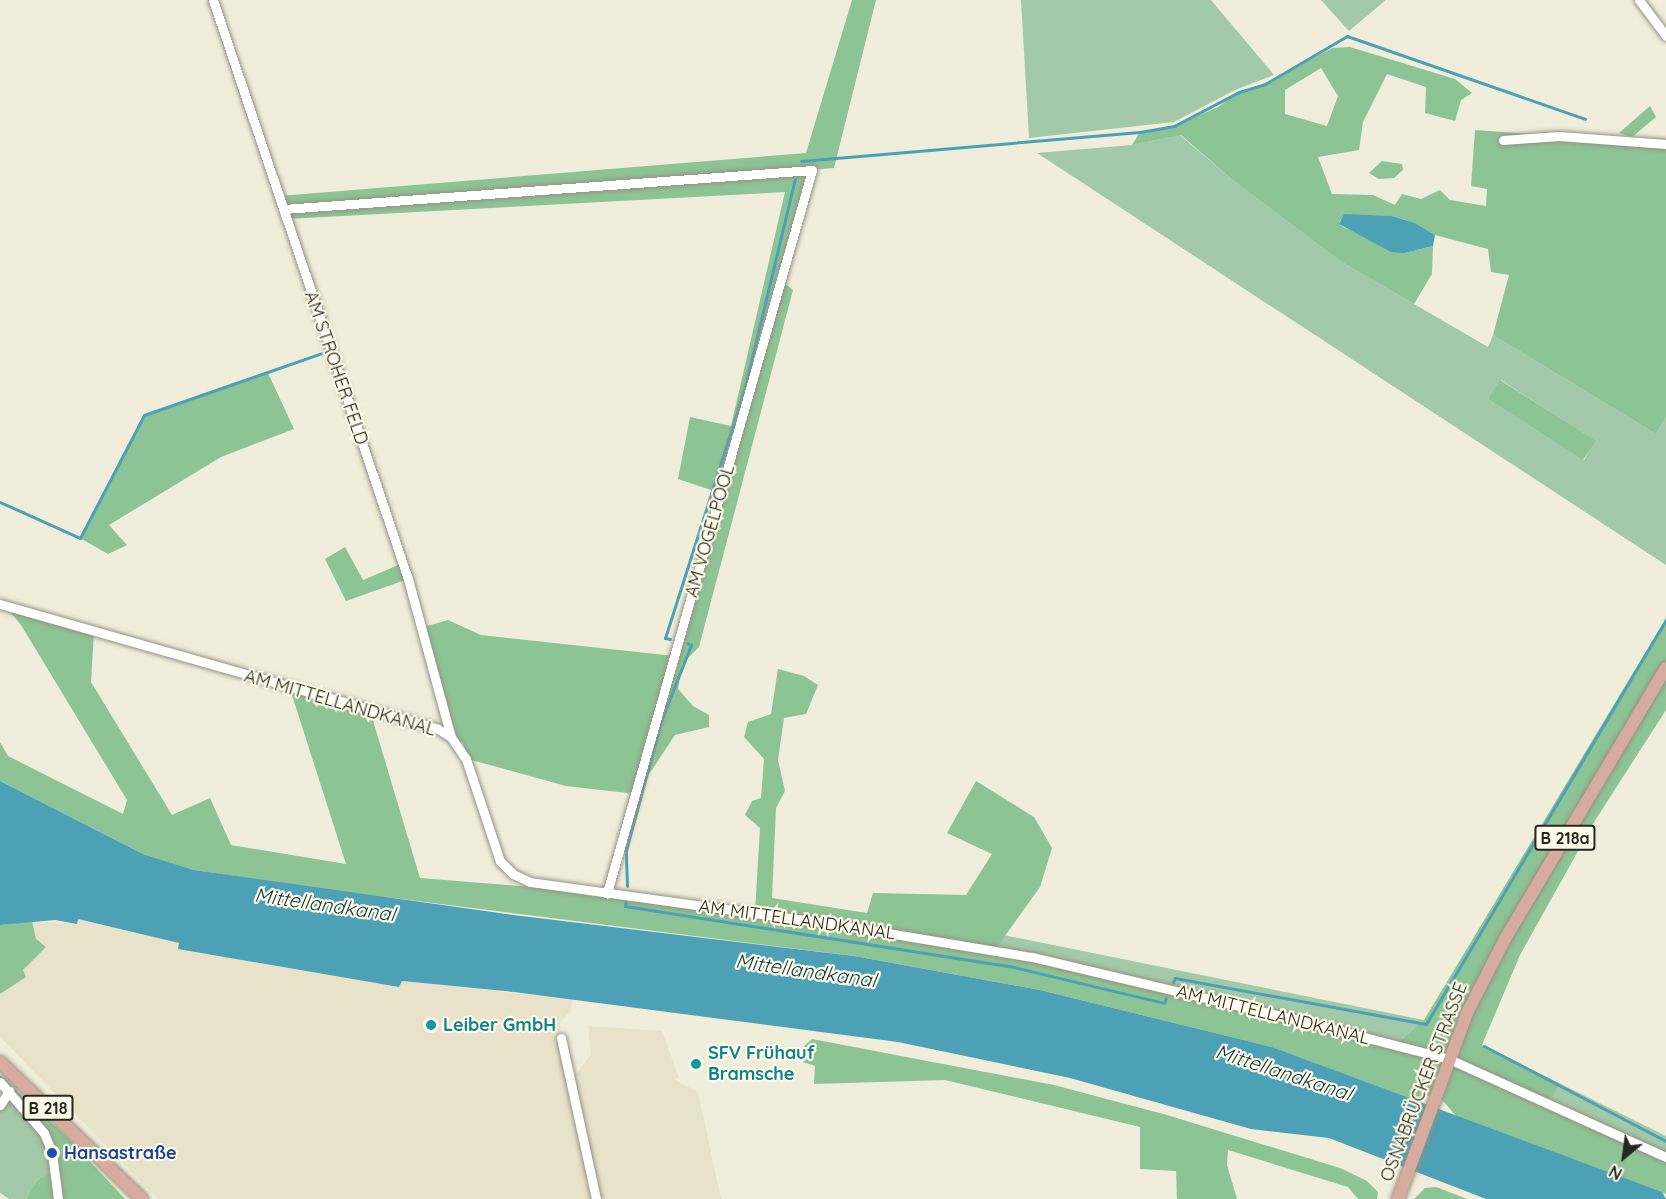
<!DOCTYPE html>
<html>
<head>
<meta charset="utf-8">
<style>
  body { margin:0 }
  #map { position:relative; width:1666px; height:1199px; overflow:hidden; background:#f0eddb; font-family:Quicksand,sans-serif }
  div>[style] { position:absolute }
  .built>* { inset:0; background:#e8e2ca }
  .green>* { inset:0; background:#a3caa8 }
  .forest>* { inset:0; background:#8dc495 }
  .water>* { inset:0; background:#4ca1b6 }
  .stream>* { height:3px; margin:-1.5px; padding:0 1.5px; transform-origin:1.5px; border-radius:1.5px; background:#4ca1b6 }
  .roads { filter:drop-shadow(0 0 2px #959282) drop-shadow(0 0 2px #959282) }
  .minor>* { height:9px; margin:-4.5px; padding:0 4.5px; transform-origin:4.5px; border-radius:4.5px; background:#fff }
  .major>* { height:12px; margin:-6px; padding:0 6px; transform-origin:6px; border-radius:6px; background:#d7ac9f }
  .dots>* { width:16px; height:16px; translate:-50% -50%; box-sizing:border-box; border:3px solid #fefae8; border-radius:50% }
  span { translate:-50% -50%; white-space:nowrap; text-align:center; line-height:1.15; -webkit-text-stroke:4.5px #fefae8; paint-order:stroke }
  .shield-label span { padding:2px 4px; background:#fefae8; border:2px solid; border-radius:4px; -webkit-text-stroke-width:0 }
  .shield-label { font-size:16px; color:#27261f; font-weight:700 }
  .street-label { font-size:18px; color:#27261f }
  .culture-label { font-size:18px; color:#0d838f; font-weight:700 }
  .left { translate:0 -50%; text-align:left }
  .transit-label { font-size:18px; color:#164399; font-weight:700 }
  .water-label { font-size:20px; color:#0e3640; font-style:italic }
  .north { position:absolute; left:1594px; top:1127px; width:60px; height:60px; -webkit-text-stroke:4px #fefae8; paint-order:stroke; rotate:209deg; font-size:16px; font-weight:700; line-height:24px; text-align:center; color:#27261f }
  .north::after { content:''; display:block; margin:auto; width:21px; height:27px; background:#27261f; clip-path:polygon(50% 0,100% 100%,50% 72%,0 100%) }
</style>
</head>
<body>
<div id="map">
  <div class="built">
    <div style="clip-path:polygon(78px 919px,179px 943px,179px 949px,399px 987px,401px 981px,572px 999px,571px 1011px,560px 1022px,561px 1038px,596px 1199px,158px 1199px,0 1037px,0 995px,23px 970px,36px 939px,32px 921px,76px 924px)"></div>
    <div style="clip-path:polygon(588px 1026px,662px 1031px,679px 1078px,675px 1080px,698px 1092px,721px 1199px,599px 1199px,575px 1075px,591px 1055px)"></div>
  </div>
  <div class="green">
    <div style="clip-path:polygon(1021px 0,1211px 0,1274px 75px,1235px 90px,1174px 122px,1029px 138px)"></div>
    <div style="clip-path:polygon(1321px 0,1386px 0,1349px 31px)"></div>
    <div style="clip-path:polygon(evenodd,1180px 135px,1235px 182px,1340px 261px,1488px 347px,1493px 335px,1656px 434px,1666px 417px,1666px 565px,1037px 153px,1132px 145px,1180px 135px,1501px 380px,1595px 441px,1584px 460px,1488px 399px,1501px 380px)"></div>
    <div style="clip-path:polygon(1003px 935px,1424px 1020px,1395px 1045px,995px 950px)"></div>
    <div style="clip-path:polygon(1561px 1084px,1666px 1136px,1666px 1157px,1545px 1103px)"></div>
    <div style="clip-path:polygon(9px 1091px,44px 1133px,55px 1170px,37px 1180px,26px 1199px,9px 1199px,0 1193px,0 1105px)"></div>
  </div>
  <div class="forest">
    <div style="clip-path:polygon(852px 0,876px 0,834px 168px,812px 170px,781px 280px,793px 290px,699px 647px,682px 664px,678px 689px,693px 706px,709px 715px,709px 727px,675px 735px,636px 794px,566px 786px,468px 759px,463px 743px,447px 737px,417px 629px,448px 620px,481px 635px,674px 656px,720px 493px,678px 479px,690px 417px,731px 426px,785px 192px,287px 219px,279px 196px,806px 153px)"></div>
    <div style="clip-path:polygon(evenodd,1350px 47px,1455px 79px,1472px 93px,1461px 100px,1455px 121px,1425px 113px,1426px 87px,1387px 74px,1363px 122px,1359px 150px,1318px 157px,1332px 194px,1373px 195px,1395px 205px,1402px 194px,1421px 199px,1440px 190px,1450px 200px,1486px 206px,1487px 189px,1471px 186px,1475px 130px,1666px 144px,1666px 417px,1656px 434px,1493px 335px,1509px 275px,1491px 272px,1488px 249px,1435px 235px,1415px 223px,1392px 216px,1344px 215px,1339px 223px,1343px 227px,1405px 253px,1433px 246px,1432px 274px,1414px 304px,1340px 261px,1235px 182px,1181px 135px,1132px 145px,1140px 132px,1174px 126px,1218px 107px,1239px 92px,1265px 84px,1332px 48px,1350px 47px,1321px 68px,1338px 96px,1327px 126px,1285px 114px,1285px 90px,1321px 68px)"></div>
    <div style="clip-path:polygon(1650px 106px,1656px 117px,1632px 137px,1619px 133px)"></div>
    <div style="clip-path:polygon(1382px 161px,1402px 164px,1403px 170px,1394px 178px,1379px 179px,1369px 173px)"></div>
    <div style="clip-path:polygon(268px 373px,294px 429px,221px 457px,109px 525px,127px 545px,108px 554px,80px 538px,144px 415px)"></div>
    <div style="clip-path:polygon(1500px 380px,1596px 441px,1583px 460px,1488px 399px)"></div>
    <div style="clip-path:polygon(345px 547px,363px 580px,403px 563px,408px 579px,346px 601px,325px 559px)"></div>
    <div style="clip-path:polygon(6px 607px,94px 632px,91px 682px,172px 815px,210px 798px,231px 845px,346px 864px,291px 692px,371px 714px,420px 878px,607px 893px,755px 912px,760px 828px,745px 815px,752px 801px,761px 798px,764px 759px,744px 737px,748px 722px,771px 714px,778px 669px,804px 676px,818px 685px,806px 714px,784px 718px,778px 760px,785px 791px,776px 808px,772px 898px,867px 913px,873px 893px,966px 895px,992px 854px,947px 833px,976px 781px,1034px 817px,1052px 848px,1040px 887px,995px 950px,1395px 1045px,1424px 1020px,1666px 618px,1666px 710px,1596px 819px,1520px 955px,1482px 1045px,1561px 1084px,1546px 1103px,1666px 1157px,1666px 1194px,1457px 1117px,1437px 1094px,1410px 1099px,1272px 1047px,1040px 990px,854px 956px,314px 888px,194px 870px,143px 854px,0 781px,0 742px,8px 756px,123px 814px,127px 800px,21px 625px)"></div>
    <div style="clip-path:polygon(32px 921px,36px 939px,46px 947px,23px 970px,26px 977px,0 994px,0 925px)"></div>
    <div style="clip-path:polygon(812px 1039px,1054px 1085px,1167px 1115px,1340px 1168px,1367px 1181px,1378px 1192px,1377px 1199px,1358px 1199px,1348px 1187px,1228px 1150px,1227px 1165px,1237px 1199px,1177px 1199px,1176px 1171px,1140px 1169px,1140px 1127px,945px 1080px,814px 1084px,815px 1066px,803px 1062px,804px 1046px)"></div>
    <div style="clip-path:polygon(0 1075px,70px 1140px,125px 1199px,26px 1199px,37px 1180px,55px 1170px,44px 1133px,0 1082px)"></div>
    <div style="clip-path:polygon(1436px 1187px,1467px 1199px,1414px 1199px,1425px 1188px)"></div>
  </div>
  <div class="water">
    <div style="clip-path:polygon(1344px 214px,1392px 216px,1415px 223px,1435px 235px,1433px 246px,1405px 253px,1391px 252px,1339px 224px)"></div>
    <div style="clip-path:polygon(0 781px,143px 854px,194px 870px,513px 915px,854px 956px,1040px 990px,1272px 1047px,1662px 1192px,1666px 1199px,1486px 1199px,1329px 1138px,1251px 1129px,1070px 1078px,898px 1042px,514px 992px,402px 981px,399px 987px,178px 949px,179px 943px,78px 919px,77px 924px,55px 920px,0 925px)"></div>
  </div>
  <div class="stream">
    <div style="left:801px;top:161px;width:340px;rotate:-4.9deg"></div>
    <div style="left:1140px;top:132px;width:35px;rotate:-10deg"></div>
    <div style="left:1174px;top:126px;width:73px;rotate:-27.6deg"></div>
    <div style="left:1239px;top:92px;width:27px;rotate:-17deg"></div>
    <div style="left:1265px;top:84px;width:95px;rotate:-30.3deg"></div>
    <div style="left:1347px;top:36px;width:252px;rotate:19.2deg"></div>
    <div style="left:0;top:502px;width:88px;rotate:24.2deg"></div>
    <div style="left:80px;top:538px;width:139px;rotate:-62.5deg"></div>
    <div style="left:144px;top:415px;width:195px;rotate:-19.2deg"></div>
    <div style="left:670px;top:639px;width:5px;rotate:-169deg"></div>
    <div style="left:665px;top:638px;width:259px;rotate:-72.3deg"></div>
    <div style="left:744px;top:391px;width:218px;rotate:-76.5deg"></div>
    <div style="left:627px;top:886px;width:36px;rotate:-92deg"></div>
    <div style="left:626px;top:850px;width:134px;rotate:-74.8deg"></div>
    <div style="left:661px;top:721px;width:82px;rotate:-68.5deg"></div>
    <div style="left:691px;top:645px;width:4px;rotate:-153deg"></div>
    <div style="left:626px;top:900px;width:6px;rotate:99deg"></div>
    <div style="left:625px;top:906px;width:389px;rotate:8.9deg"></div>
    <div style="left:1009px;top:966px;width:159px;rotate:13.4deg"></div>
    <div style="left:1164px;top:1003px;width:5px;rotate:-68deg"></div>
    <div style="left:1173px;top:982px;width:4px;rotate:-63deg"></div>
    <div style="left:1175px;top:978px;width:255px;rotate:10.4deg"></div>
    <div style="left:1426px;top:1024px;width:471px;rotate:-59.3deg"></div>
    <div style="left:1484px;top:1046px;width:205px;rotate:27.6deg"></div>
  </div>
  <div class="roads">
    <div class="minor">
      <div style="left:213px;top:0;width:611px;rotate:71.39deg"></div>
      <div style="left:408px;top:579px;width:164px;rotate:74.8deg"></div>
      <div style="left:1639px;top:0;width:45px;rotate:53.1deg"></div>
      <div style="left:1503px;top:140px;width:56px;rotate:-4.1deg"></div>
      <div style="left:1559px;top:136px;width:107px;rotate:4.3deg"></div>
      <div style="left:284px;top:209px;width:529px;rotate:-4.22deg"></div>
      <div style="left:812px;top:170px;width:752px;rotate:105.83deg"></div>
      <div style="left:0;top:604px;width:455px;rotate:15.9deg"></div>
      <div style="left:438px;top:729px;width:15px;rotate:32deg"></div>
      <div style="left:451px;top:737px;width:27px;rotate:56deg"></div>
      <div style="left:466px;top:759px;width:108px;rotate:71.6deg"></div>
      <div style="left:500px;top:861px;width:18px;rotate:45deg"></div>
      <div style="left:513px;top:874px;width:19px;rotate:25deg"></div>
      <div style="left:530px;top:882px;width:307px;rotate:7.9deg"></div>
      <div style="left:834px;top:924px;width:201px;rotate:9.5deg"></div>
      <div style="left:1032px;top:957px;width:273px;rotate:13.3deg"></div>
      <div style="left:1298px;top:1020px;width:156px;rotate:14.5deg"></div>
      <div style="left:1449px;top:1059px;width:238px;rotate:24.3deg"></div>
      <div style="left:561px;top:1038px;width:165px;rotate:77.7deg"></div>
      <div style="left:0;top:1082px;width:67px;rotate:49.2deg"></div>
      <div style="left:44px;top:1133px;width:22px;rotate:68deg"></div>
      <div style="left:52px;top:1153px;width:46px;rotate:82.6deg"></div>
      <div style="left:0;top:1105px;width:17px;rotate:-57deg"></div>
    </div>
    <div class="major">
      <div style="left:0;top:1062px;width:197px;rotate:44deg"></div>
      <div style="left:1398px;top:1199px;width:201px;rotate:-69.6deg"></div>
      <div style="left:1468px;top:1011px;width:81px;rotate:-62.8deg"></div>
      <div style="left:1505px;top:939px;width:315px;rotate:-59.3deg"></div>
    </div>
  </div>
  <div class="dots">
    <div style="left:431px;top:1025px;background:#0f9aa8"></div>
    <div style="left:696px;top:1064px;background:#0f9aa8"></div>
    <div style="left:52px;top:1153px;background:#1a4fb4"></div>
  </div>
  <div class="shield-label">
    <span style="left:1565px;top:838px">B 218a</span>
    <span style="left:48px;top:1108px">B 218</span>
  </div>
  <div class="street-label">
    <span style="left:336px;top:368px;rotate:71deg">AM STROHER FELD</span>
    <span style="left:710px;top:531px;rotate:-74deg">AM VOGELPOOL</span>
    <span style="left:340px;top:703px;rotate:16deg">AM MITTELLANDKANAL</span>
    <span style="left:797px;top:920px;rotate:8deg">AM MITTELLANDKANAL</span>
    <span style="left:1273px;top:1015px;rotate:14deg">AM MITTELLANDKANAL</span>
    <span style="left:1424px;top:1082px;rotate:-69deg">OSNABRÜCKER STRASSE</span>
  </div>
  <div class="culture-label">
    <span class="left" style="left:443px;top:1025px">Leiber GmbH</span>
    <span class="left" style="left:708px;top:1064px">SFV Frühauf<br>Bramsche</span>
  </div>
  <div class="transit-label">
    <span class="left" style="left:64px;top:1153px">Hansastraße</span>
  </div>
  <div class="water-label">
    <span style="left:325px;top:904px;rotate:8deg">Mittellandkanal</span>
    <span style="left:806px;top:970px;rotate:8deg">Mittellandkanal</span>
    <span style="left:1284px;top:1072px;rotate:18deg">Mittellandkanal</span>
  </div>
  <div class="north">N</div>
</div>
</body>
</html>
